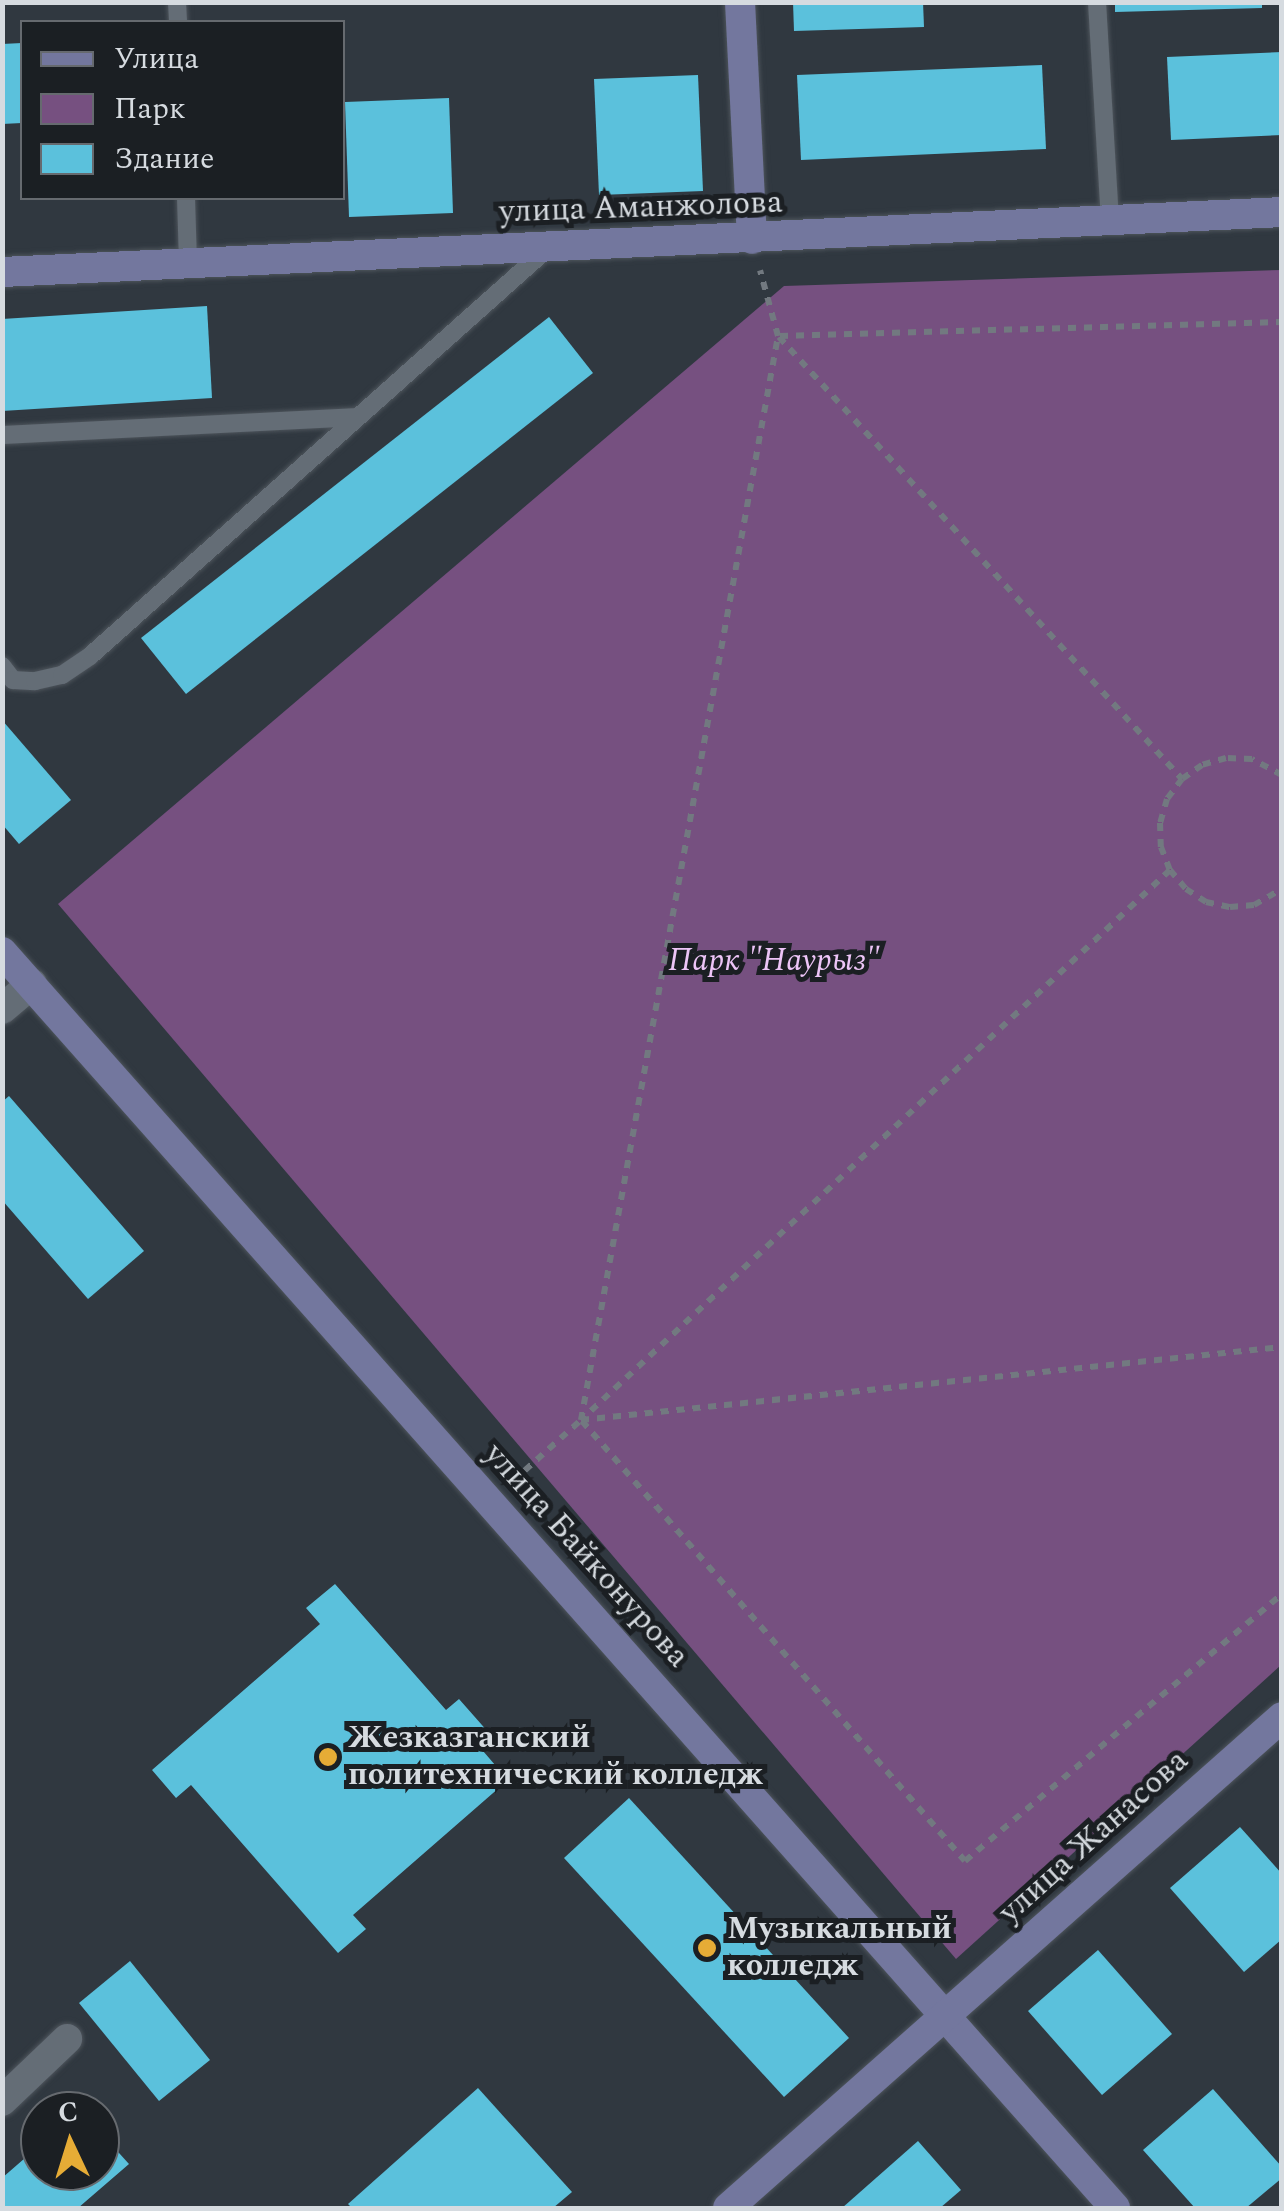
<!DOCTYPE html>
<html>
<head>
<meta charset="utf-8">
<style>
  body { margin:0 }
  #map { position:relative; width:1284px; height:2211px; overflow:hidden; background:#303840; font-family:Spectral,serif }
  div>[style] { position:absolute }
  .green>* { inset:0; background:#765080 }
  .building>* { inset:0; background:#5bc1dc }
  .path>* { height:6px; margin-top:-3px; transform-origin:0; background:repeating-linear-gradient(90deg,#727980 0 8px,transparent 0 16px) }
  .roads { filter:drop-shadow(0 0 2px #4d545b) drop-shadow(0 0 2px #4d545b) }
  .lane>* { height:18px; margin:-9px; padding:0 9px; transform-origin:9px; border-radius:9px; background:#646d76 }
  .street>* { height:30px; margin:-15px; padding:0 15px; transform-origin:15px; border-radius:15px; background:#646d76 }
  .secondary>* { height:30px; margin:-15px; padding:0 15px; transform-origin:15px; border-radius:15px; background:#73779e }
  .dots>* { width:28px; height:28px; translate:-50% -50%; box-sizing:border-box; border:5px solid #1b1f23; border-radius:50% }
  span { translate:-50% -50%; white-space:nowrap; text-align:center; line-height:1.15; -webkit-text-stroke:10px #1b1f23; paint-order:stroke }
  .street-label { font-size:32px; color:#d6dbe0 }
  .park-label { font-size:32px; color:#edc5f7; font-style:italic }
  .poi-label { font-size:32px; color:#d6dbe0; font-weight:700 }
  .left { translate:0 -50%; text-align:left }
  .frame { position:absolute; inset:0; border:5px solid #d6dbe0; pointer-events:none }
  .legend { position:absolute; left:20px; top:20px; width:325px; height:180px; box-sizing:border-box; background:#1b1f23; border:2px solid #666a6f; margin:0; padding:12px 18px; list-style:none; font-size:30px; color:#d6dbe0 }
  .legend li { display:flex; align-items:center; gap:20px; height:50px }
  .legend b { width:50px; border:2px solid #666a6f }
  .north { position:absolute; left:20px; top:2091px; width:100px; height:100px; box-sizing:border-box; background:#1b1f23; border:2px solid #666a6f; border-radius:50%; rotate:356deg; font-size:28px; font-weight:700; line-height:40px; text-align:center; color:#d6dbe0 }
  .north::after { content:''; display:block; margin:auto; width:35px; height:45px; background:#e6ac36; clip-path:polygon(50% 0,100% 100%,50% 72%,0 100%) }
</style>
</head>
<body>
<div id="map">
  <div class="green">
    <div style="clip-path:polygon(1281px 270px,1281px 1665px,956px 1959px,58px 904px,784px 286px)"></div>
  </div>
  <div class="building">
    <div style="clip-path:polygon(793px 2px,923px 2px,924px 27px,794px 31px)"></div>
    <div style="clip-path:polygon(1115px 2px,1262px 2px,1262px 8px,1115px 12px)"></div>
    <div style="clip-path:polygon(22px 43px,22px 123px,2px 124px,2px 44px)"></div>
    <div style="clip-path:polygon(1282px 52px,1282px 135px,1171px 140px,1167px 57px)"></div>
    <div style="clip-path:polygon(1042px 65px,1046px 149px,801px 160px,797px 75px)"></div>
    <div style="clip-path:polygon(698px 75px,703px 191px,599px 195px,594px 79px)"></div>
    <div style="clip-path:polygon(449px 98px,453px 213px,349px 217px,345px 102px)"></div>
    <div style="clip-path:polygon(207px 306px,212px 398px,2px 411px,2px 319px)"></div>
    <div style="clip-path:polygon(549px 317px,593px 373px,186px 694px,141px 638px)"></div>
    <div style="clip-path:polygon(2px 720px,71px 800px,19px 844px,2px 824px)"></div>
    <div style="clip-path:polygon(9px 1096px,144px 1251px,88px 1299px,2px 1200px,2px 1102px)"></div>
    <div style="clip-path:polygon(335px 1584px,446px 1710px,459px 1699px,489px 1733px,477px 1744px,508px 1780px,353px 1915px,366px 1929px,338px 1953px,191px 1785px,176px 1798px,152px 1770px,320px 1624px,306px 1608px)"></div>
    <div style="clip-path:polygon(629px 1798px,849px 2038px,784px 2097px,564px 1858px)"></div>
    <div style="clip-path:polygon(1240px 1827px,1282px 1874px,1282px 1939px,1244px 1972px,1170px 1888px)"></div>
    <div style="clip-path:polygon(1098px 1950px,1172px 2034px,1102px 2095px,1028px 2011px)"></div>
    <div style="clip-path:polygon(130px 1961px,210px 2060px,159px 2101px,79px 2003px)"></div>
    <div style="clip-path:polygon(478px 2088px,572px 2192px,553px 2208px,352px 2208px,348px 2204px)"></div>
    <div style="clip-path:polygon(1213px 2089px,1282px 2167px,1282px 2178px,1246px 2208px,1195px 2208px,1143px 2150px)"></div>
    <div style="clip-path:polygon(100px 2132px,129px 2164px,78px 2208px,2px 2208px,2px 2178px,40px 2145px,40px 2171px,100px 2171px)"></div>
    <div style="clip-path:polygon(918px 2141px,961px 2190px,940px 2208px,842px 2208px)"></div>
  </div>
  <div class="path">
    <div style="left:780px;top:336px;width:502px;rotate:-1.6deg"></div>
    <div style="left:779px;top:337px;width:598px;rotate:47.64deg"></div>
    <div style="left:1282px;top:775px;width:34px;rotate:-152deg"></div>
    <div style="left:1252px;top:759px;width:26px;rotate:-178deg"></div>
    <div style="left:1226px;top:758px;width:25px;rotate:164deg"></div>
    <div style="left:1202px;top:765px;width:24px;rotate:145deg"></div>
    <div style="left:1182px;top:779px;width:25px;rotate:127deg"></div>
    <div style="left:1167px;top:799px;width:25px;rotate:106deg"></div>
    <div style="left:1160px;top:823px;width:24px;rotate:88deg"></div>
    <div style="left:1161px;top:847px;width:25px;rotate:69deg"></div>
    <div style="left:1170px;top:870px;width:25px;rotate:50deg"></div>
    <div style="left:1186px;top:889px;width:24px;rotate:33deg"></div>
    <div style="left:1206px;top:902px;width:25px;rotate:12deg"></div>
    <div style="left:1230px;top:907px;width:24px;rotate:-5deg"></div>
    <div style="left:1254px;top:905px;width:32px;rotate:-30deg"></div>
    <div style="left:1170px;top:870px;width:806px;rotate:136.96deg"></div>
    <div style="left:581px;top:1420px;width:705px;rotate:-5.95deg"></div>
    <div style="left:582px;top:1421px;width:583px;rotate:48.96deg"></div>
    <div style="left:965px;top:1861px;width:414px;rotate:-40.1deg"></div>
    <div style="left:513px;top:1481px;width:91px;rotate:-41.9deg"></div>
    <div style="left:581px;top:1420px;width:1102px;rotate:-79.7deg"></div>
    <div style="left:778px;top:336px;width:68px;rotate:-105.3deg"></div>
  </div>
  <div class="roads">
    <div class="lane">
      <div style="left:177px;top:2px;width:20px;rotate:87deg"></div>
      <div style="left:1097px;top:2px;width:219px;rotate:86.6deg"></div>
      <div style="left:186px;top:198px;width:63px;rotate:88.2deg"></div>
      <div style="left:2px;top:435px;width:353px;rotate:-2.9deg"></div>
      <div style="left:2px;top:666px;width:18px;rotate:52deg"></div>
      <div style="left:13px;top:680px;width:22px;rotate:3deg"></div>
      <div style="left:35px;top:681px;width:28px;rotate:-13deg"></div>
      <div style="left:62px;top:675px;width:34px;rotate:-34deg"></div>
      <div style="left:90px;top:656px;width:615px;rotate:-41.7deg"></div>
    </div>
    <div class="street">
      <div style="left:2px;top:1009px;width:39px;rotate:-40deg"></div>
      <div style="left:2px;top:2101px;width:90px;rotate:-43.6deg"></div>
    </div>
    <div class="secondary">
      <div style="left:740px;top:2px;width:237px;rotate:87.1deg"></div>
      <div style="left:2px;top:272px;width:1281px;rotate:-2.68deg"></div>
      <div style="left:2px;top:952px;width:1678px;rotate:48.45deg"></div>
      <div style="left:728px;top:2208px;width:740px;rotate:-41.55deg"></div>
    </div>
  </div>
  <div class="dots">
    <div style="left:328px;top:1757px;background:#e6ac36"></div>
    <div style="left:707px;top:1948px;background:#e6ac36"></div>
  </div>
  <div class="street-label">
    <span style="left:641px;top:208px;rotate:-2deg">улица Аманжолова</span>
    <span style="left:586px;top:1556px;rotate:48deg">улица Байконурова</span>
    <span style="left:1094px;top:1837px;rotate:-42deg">улица Жанасова</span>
  </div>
  <div class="park-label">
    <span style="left:774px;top:961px">Парк "Наурыз"</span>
  </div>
  <div class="poi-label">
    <span class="left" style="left:348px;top:1757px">Жезказганский<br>политехнический колледж</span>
    <span class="left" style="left:727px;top:1948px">Музыкальный<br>колледж</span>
  </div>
  <div class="frame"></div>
  <ul class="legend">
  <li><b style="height:12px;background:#73779e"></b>Улица</li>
  <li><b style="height:28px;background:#765080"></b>Парк</li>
  <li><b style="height:28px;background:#5bc1dc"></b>Здание</li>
  </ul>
  <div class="north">С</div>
</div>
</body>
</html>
